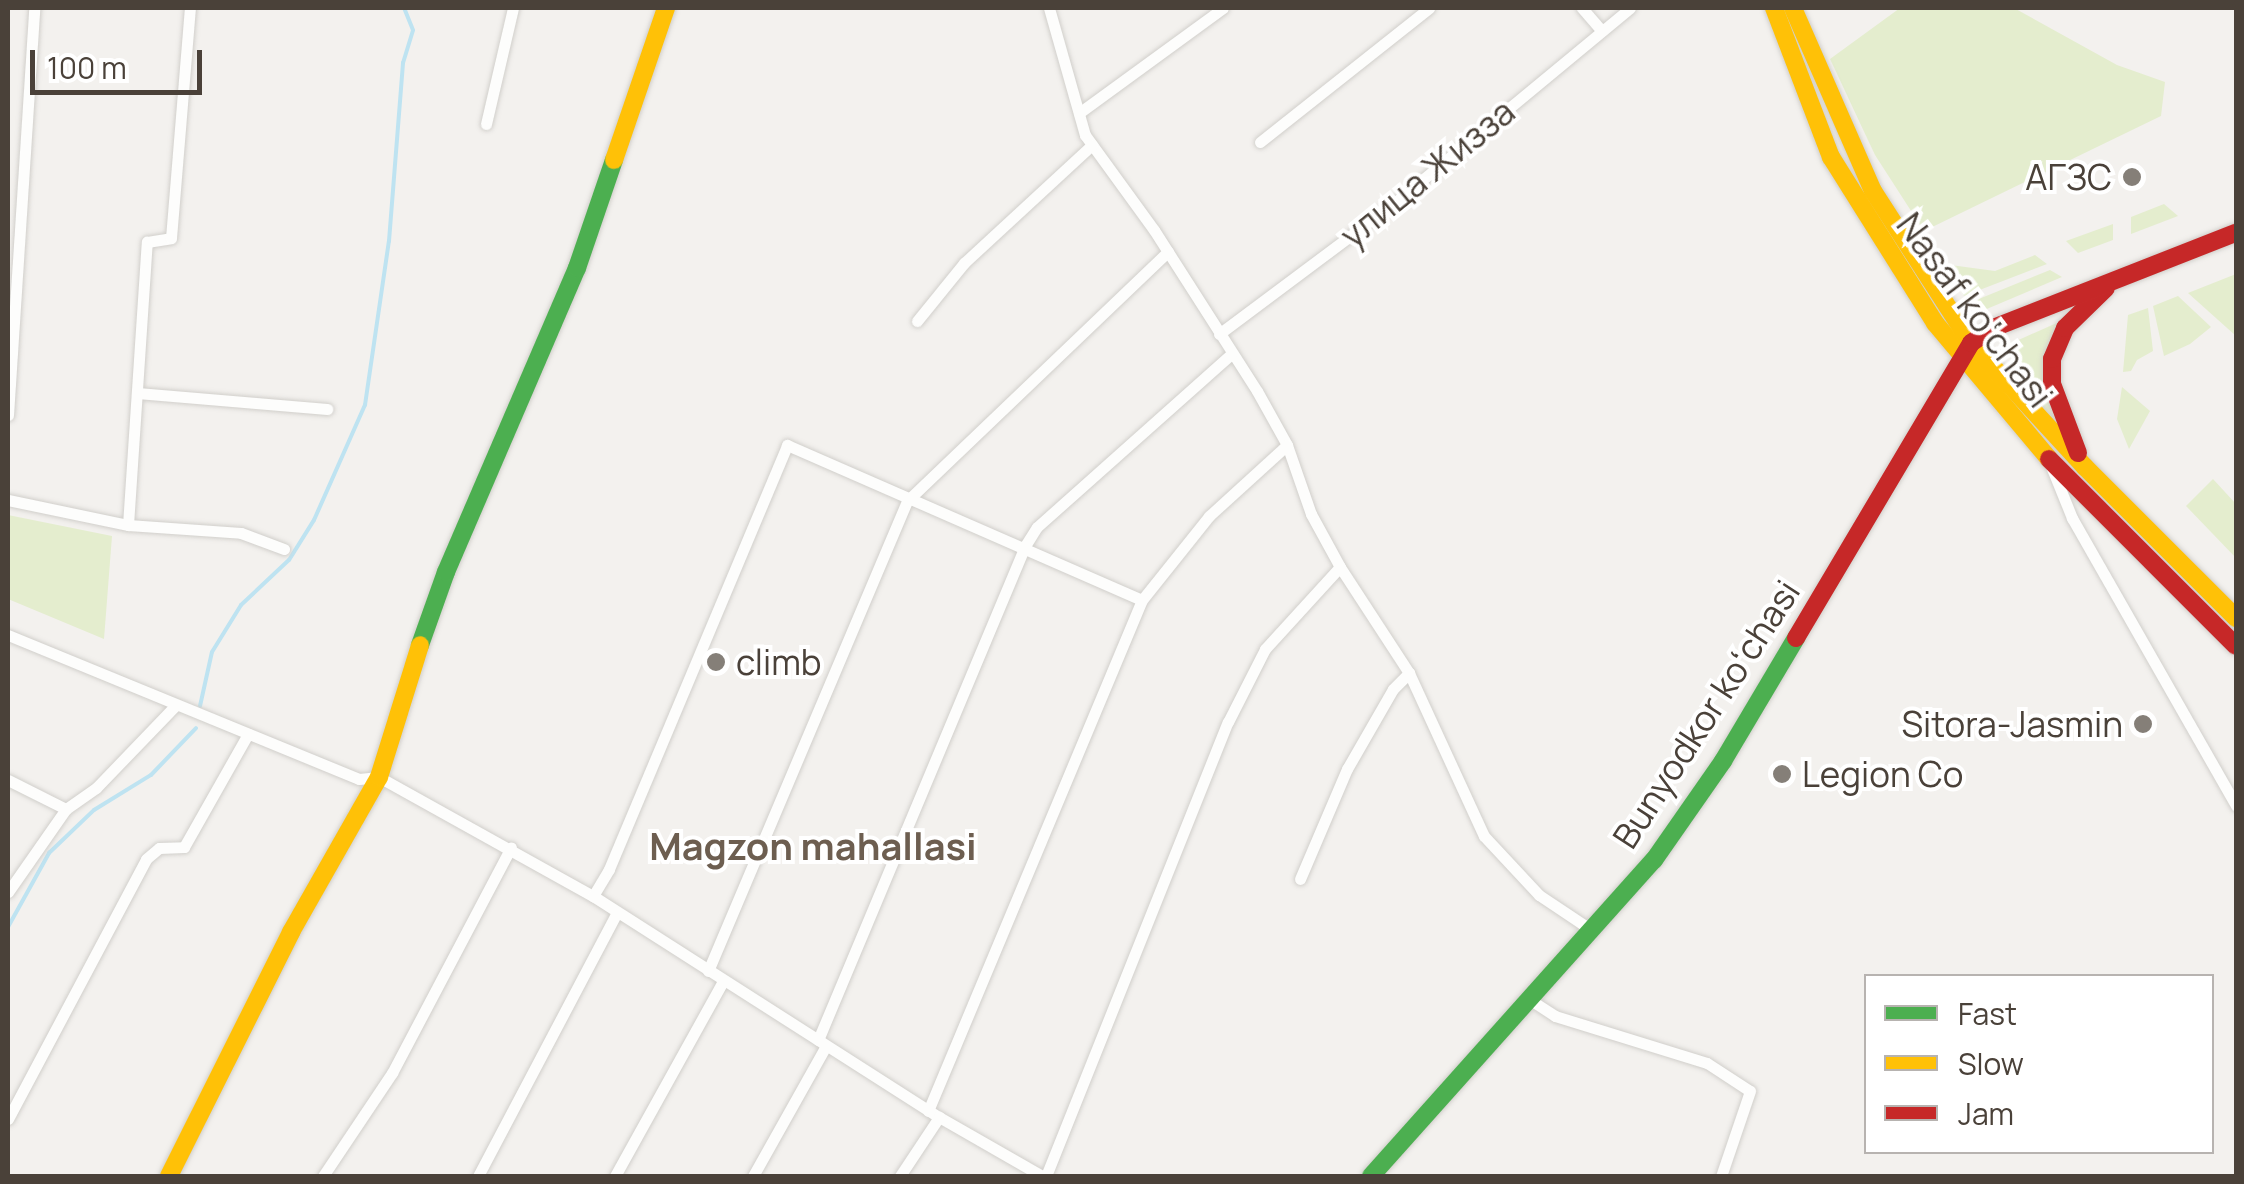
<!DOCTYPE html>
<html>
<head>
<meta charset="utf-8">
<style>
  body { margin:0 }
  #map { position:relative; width:2244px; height:1184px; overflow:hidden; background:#f3f1ee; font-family:Manrope,sans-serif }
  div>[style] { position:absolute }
  .green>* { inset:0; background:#e4edce }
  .stream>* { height:4px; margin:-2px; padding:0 2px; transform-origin:2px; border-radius:2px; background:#bee3f1 }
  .roads { filter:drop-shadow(0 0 2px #d1cfcb) drop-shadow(0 0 2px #d1cfcb) }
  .street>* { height:11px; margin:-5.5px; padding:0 5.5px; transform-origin:5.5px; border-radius:5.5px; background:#fdfdfc }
  .fast>* { height:18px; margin:-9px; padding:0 9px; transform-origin:9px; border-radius:9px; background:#4caf50 }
  .slow>* { height:18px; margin:-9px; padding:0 9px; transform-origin:9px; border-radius:9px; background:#ffc107 }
  .jam>* { height:18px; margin:-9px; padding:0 9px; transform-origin:9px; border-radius:9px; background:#c62828 }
  .dots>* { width:28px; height:28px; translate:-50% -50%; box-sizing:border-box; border:5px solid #fff; border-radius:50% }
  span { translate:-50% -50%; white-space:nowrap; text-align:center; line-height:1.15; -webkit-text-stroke:8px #fff; paint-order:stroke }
  .street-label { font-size:35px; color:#4a4139 }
  .poi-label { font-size:35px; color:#4a4139 }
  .right { translate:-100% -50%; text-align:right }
  .left { translate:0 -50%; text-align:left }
  .neighbourhood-label { font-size:38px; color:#6d5e50; font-weight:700 }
  .frame { position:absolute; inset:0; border:10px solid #4a4139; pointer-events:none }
  .legend { position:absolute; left:1864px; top:974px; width:350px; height:180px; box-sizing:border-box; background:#fff; border:2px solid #b7b3b0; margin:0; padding:12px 18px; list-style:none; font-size:30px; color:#4a4139 }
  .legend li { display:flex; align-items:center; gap:20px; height:50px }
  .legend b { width:50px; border:2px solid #b7b3b0 }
  .scale { position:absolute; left:30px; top:50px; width:172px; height:45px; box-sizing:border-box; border:5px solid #4a4139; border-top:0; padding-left:12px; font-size:30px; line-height:35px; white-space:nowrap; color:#4a4139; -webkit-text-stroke:8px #fff; paint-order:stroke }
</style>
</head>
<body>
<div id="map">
  <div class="green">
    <div style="clip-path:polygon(1900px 8px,2014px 8px,2117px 65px,2165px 82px,2161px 116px,1924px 231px,1875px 155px,1830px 59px)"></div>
    <div style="clip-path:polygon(2164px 204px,2178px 216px,2131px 234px,2131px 217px)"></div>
    <div style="clip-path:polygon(2113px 224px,2113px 240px,2078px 253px,2066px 241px)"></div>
    <div style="clip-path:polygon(2035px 255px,2047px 264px,1964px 296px,1943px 264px,1995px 271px)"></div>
    <div style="clip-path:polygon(2050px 270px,2062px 277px,1982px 311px,1974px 311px,1969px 303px)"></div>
    <div style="clip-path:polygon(2236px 274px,2236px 336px,2188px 293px)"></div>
    <div style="clip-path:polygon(2178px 296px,2211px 327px,2190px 344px,2164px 356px,2153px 306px)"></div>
    <div style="clip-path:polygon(2148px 308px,2153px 351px,2137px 360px,2131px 371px,2123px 372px,2128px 315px)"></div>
    <div style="clip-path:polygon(2068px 318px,2055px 338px,2058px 424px,2017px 379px,2014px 342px)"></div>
    <div style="clip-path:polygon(2122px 387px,2150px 411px,2129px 449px,2117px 419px)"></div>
    <div style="clip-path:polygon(2213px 479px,2236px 504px,2236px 558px,2186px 506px)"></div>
    <div style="clip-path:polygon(8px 515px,112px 536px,104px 639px,8px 599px)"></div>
  </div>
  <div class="stream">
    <div style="left:200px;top:706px;width:55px;rotate:-77.5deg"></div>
    <div style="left:212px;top:652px;width:55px;rotate:-58.3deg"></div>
    <div style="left:241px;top:605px;width:66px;rotate:-43.2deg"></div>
    <div style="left:289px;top:560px;width:47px;rotate:-58deg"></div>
    <div style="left:314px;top:520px;width:126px;rotate:-66.1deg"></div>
    <div style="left:365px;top:405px;width:166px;rotate:-81.7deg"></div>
    <div style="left:389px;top:241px;width:179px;rotate:-85.5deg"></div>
    <div style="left:403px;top:63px;width:34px;rotate:-73deg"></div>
    <div style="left:413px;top:30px;width:24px;rotate:-112deg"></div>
    <div style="left:8px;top:927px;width:85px;rotate:-61deg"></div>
    <div style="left:49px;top:853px;width:62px;rotate:-43.7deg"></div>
    <div style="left:94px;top:810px;width:67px;rotate:-31.6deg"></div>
    <div style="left:151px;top:775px;width:65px;rotate:-46.2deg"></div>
  </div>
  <div class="roads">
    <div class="street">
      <div style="left:1049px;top:8px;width:132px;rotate:74.2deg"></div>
      <div style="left:1085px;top:135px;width:117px;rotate:54deg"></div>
      <div style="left:1154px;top:230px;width:191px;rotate:57.4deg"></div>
      <div style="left:1257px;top:391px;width:62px;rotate:60.9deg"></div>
      <div style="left:1287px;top:445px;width:73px;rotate:70.8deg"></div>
      <div style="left:1311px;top:514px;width:60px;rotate:61.3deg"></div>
      <div style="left:1340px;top:567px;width:126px;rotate:56.9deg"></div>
      <div style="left:1409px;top:673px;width:179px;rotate:65.3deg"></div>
      <div style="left:1484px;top:836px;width:81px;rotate:47deg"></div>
      <div style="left:1539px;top:895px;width:65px;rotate:33.7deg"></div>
      <div style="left:1582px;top:8px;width:29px;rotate:49deg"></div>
      <div style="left:1079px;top:113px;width:178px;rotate:-36.1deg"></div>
      <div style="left:486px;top:124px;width:119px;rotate:-76.9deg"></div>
      <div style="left:1260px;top:142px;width:216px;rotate:-38.4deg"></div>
      <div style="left:917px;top:321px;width:75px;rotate:-51deg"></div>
      <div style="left:964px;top:263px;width:174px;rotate:-42.7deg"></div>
      <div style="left:1219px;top:334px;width:224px;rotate:-36.8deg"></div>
      <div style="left:1398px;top:200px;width:301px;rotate:-39.6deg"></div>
      <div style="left:137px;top:393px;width:191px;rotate:4.8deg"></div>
      <div style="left:8px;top:415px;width:408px;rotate:-86.3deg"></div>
      <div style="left:2051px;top:466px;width:56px;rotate:68deg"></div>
      <div style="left:2072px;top:518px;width:331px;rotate:60.3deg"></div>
      <div style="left:8px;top:500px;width:123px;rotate:11.8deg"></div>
      <div style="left:128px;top:525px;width:113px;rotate:4deg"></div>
      <div style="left:241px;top:533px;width:46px;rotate:20.4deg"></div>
      <div style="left:128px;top:525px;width:284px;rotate:-86.2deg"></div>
      <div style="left:147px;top:242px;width:24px;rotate:-9deg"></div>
      <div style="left:171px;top:238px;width:231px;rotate:-85.3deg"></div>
      <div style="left:8px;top:635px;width:379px;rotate:22.3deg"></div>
      <div style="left:359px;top:779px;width:20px;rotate:-6deg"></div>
      <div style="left:379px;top:777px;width:245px;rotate:29.1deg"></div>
      <div style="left:593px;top:896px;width:411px;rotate:32.6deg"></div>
      <div style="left:939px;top:1117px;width:119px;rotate:29.8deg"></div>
      <div style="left:8px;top:780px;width:65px;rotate:26.6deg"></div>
      <div style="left:1300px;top:879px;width:120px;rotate:-66.9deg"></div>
      <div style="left:1347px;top:769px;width:92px;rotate:-60.1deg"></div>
      <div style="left:1393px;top:689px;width:23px;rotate:-45deg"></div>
      <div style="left:8px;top:892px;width:101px;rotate:-55.1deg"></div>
      <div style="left:66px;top:809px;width:37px;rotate:-35deg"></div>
      <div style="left:96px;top:788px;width:114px;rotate:-46.1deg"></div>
      <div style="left:593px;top:896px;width:31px;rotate:-59deg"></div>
      <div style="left:609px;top:869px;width:460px;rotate:-67.2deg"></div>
      <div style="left:787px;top:445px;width:387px;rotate:23.6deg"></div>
      <div style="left:708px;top:971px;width:510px;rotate:-67.05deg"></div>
      <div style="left:907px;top:501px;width:361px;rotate:-43.7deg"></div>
      <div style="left:1529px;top:999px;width:31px;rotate:33deg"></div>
      <div style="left:1555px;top:1016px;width:159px;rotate:17.2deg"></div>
      <div style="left:1707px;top:1063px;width:51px;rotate:33.1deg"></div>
      <div style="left:1750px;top:1091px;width:90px;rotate:108.8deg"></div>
      <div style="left:818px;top:1040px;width:536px;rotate:-67.26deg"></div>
      <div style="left:1025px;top:546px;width:22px;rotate:-58deg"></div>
      <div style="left:1037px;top:527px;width:260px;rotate:-41.7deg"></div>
      <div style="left:928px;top:1111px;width:554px;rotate:-67.28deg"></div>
      <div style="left:1142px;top:600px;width:107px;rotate:-51.4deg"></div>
      <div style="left:1209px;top:516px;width:105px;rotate:-42.3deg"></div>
      <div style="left:8px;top:1119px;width:294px;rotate:-62deg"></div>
      <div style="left:146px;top:859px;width:17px;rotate:-40deg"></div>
      <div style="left:159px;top:848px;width:25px;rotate:-2deg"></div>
      <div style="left:184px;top:847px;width:130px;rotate:-60.5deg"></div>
      <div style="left:323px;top:1176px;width:124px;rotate:-56.2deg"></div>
      <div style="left:392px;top:1073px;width:255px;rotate:-62.2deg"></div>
      <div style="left:478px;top:1176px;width:298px;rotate:-62.2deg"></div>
      <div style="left:615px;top:1176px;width:223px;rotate:-61deg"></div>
      <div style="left:753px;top:1176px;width:149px;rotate:-60.7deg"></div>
      <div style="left:900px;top:1176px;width:71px;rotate:-56.5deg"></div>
      <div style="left:1046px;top:1176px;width:489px;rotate:-68.2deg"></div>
      <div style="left:1228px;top:722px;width:82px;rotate:-63.1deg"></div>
      <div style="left:1265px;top:649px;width:111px;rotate:-47.6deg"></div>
    </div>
    <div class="fast">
      <div style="left:420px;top:645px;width:77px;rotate:-70.4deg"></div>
      <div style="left:446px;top:572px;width:331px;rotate:-66.7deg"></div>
      <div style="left:577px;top:268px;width:114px;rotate:-71.1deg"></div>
      <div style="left:1371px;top:1176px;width:424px;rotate:-48.2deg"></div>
      <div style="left:1654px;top:860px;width:121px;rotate:-55.1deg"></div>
      <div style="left:1723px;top:761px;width:143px;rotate:-59.3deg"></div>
    </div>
    <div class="slow">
      <div style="left:1774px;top:8px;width:160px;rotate:69.1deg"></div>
      <div style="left:1831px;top:157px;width:196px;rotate:57.9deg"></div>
      <div style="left:1935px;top:323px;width:177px;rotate:50deg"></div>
      <div style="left:1793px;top:8px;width:200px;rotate:66.4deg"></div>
      <div style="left:1873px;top:191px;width:181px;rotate:57.2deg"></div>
      <div style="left:1971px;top:343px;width:168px;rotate:47.4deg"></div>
      <div style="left:2085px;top:467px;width:214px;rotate:45deg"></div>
      <div style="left:614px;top:160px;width:161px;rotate:-71.1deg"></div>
      <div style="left:169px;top:1176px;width:273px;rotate:-63.4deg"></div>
      <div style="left:291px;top:932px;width:178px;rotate:-60.4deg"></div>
      <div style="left:379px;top:777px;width:138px;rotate:-72.7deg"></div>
    </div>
    <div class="jam">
      <div style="left:2078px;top:453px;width:74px;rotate:-110.6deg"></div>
      <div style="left:2052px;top:384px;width:25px;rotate:-90deg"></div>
      <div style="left:2052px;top:359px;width:34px;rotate:-67deg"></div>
      <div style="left:2065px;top:328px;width:57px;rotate:-44.3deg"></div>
      <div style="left:2049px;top:459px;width:264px;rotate:45deg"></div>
      <div style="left:1796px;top:638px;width:343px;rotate:-59.3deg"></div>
      <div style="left:1971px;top:343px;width:27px;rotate:-34deg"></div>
      <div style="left:1993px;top:328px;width:261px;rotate:-21.4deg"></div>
    </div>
  </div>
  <div class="dots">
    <div style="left:2132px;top:177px;background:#857f78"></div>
    <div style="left:716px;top:662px;background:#857f78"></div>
    <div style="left:2143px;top:724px;background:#857f78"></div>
    <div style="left:1782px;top:774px;background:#857f78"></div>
  </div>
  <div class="street-label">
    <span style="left:1427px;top:173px;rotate:-39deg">улица Жизза</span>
    <span style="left:1975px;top:310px;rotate:53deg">Nasaf ko‘chasi</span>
    <span style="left:1706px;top:714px;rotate:-57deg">Bunyodkor koʻchasi</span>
  </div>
  <div class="poi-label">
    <span class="right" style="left:2112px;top:177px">АГЗС</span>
    <span class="left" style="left:736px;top:662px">climb</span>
    <span class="right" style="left:2123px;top:724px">Sitora-Jasmin</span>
    <span class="left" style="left:1802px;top:774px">Legion Co</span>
  </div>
  <div class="neighbourhood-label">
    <span style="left:813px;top:846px">Magzon mahallasi</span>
  </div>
  <div class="frame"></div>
  <ul class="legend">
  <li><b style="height:12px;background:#4caf50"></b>Fast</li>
  <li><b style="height:12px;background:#ffc107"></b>Slow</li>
  <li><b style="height:12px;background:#c62828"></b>Jam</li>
  </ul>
  <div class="scale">100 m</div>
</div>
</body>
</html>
